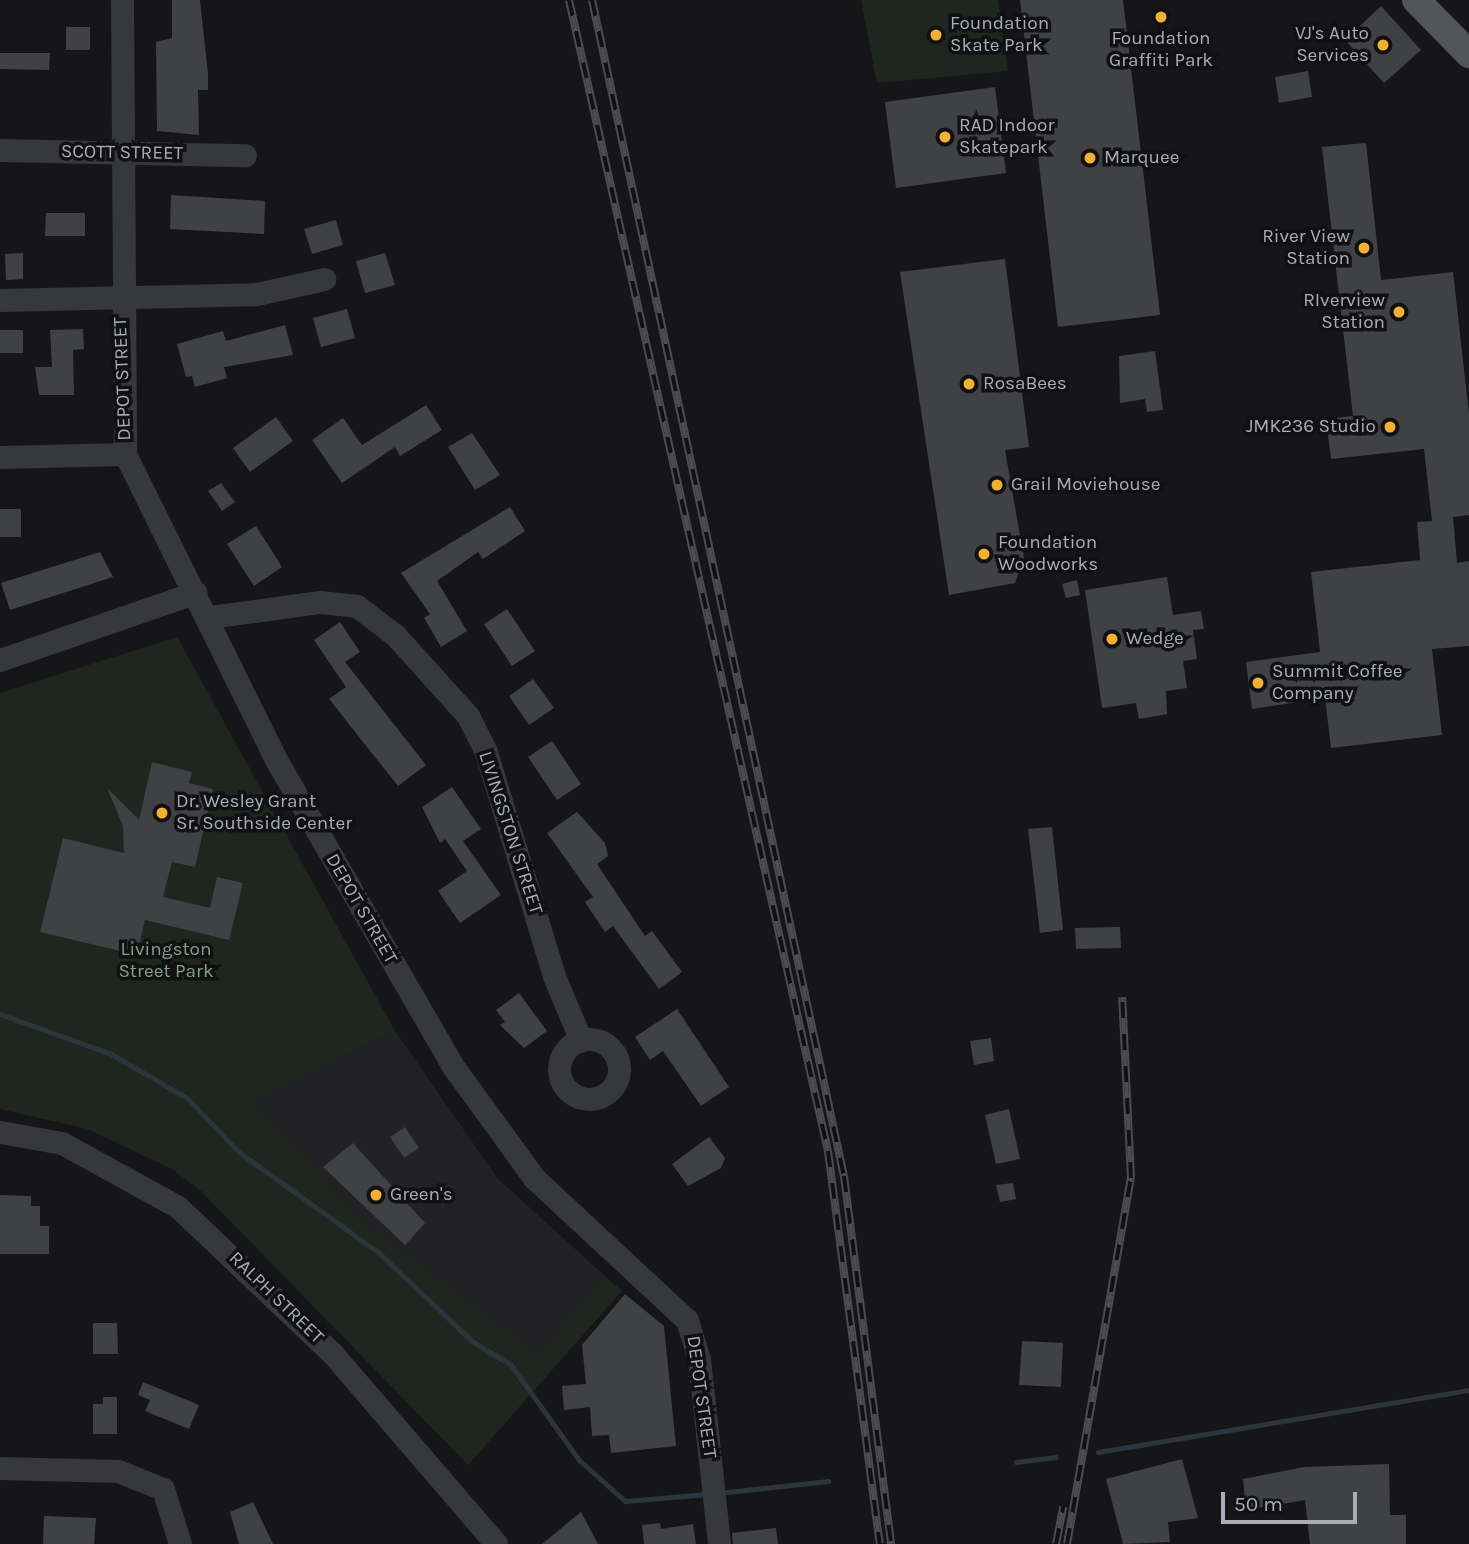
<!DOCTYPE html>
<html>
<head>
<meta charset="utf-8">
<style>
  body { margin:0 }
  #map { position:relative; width:1469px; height:1544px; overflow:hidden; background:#161618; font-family:Karla,sans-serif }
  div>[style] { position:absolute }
  .built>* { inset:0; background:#222225 }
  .green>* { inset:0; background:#1e261f }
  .stream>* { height:5px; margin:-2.5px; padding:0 2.5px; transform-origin:2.5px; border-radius:2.5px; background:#2c353c }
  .building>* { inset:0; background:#404145 }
  .minor>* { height:23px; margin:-11.5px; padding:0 11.5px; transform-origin:11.5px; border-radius:11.5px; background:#37383d }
  .minor>.ring { margin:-11.5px; padding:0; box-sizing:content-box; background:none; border:23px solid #37383d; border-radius:50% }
  .major>* { height:28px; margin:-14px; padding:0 14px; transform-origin:14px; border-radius:14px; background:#53555c }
  .rail>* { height:8px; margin-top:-4px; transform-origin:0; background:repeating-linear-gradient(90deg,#111113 0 16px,#4a4c52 0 32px); box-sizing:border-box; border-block:2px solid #4a4c52 }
  .dots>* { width:19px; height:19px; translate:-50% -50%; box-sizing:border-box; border:4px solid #111113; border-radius:50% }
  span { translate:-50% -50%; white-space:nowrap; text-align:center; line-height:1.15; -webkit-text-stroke:7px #111113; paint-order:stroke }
  .poi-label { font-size:19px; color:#a8adb8 }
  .left { translate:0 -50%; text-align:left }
  .right { translate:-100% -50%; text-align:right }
  .street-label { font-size:19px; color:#a8adb8 }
  .park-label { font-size:19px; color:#7fa381 }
  .scale { position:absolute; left:1221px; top:1492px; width:136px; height:32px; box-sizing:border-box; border:4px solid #a8adb8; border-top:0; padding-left:9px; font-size:21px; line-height:24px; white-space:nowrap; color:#a8adb8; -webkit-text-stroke:5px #111113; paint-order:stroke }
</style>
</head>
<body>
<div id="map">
  <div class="built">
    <div style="clip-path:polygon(395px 1031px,498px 1179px,606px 1277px,537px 1356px,370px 1227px,254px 1103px)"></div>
  </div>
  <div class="green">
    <div style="clip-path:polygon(861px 0,998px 0,1008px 71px,877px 83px)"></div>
    <div style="clip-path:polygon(177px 637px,395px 1031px,254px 1103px,370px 1227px,537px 1355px,606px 1277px,622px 1291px,468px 1465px,201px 1191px,172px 1169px,87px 1129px,0 1109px,0 693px)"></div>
  </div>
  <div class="stream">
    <div style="left:0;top:1014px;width:118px;rotate:19.8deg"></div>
    <div style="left:111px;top:1054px;width:88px;rotate:30.1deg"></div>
    <div style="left:187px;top:1098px;width:76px;rotate:46.1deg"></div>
    <div style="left:240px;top:1153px;width:171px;rotate:35.7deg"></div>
    <div style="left:379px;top:1253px;width:128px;rotate:43.4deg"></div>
    <div style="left:472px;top:1341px;width:46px;rotate:31.6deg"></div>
    <div style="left:511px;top:1365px;width:117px;rotate:54.4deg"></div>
    <div style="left:579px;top:1460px;width:62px;rotate:41.7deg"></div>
    <div style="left:625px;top:1501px;width:83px;rotate:-4.8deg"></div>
    <div style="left:1098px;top:1452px;width:376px;rotate:-9.5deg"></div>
    <div style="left:1016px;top:1462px;width:40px;rotate:-7.1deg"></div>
    <div style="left:718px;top:1493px;width:111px;rotate:-6.2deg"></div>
  </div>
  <div class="building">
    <div style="clip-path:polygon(172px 0,200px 0,208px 74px,208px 90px,198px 90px,199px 135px,157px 131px,156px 42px,172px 38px)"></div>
    <div style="clip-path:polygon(1020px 0,1123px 0,1160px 315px,1058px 327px)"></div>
    <div style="clip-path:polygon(1381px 6px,1421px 50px,1384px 83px,1345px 40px)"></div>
    <div style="clip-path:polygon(66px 27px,90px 27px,90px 50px,66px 50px)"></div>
    <div style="clip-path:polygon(0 53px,50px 53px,49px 70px,0 69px)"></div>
    <div style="clip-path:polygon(1308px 71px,1312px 97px,1279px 103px,1275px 77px)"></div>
    <div style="clip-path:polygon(995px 87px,1006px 173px,896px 188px,885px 102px)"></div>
    <div style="clip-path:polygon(1366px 143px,1381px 280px,1453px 272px,1469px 414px,1469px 515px,1453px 517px,1457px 563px,1469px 561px,1469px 646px,1432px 649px,1442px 735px,1331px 748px,1325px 698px,1252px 709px,1246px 662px,1320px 652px,1311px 572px,1420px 560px,1417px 522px,1432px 521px,1424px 449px,1331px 459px,1326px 419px,1353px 416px,1322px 147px)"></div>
    <div style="clip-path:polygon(171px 195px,265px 201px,264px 234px,170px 229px)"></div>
    <div style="clip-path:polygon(46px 213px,85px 213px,85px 236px,45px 236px)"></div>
    <div style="clip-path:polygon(336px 220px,343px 245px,312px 254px,304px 229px)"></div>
    <div style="clip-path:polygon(23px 253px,23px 279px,6px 280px,5px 254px)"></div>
    <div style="clip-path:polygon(385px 253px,395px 285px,365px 293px,356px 261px)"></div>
    <div style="clip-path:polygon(1005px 259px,1029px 447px,1005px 450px,1024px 558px,1015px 583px,949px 595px,900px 272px)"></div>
    <div style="clip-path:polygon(347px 309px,355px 338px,321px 347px,313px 318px)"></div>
    <div style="clip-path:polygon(285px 325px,293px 355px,224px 367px,227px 378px,195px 387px,192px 376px,186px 377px,177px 344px,223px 331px,226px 341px)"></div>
    <div style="clip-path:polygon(83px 329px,84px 349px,73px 350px,74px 395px,39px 395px,35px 367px,52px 367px,50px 330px)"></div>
    <div style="clip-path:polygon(0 330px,23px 330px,23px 353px,0 353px)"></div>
    <div style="clip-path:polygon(1155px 351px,1163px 410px,1147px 412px,1145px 399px,1120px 403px,1119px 356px)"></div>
    <div style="clip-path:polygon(426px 405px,442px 430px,400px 456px,395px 447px,342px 483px,312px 440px,343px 418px,362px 445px)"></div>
    <div style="clip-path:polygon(276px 417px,293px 441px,250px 472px,233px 448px)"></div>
    <div style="clip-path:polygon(472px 433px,500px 475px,475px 490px,448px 447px)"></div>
    <div style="clip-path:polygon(221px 483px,235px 502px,222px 511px,208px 491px)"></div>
    <div style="clip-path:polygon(510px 507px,525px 531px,483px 559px,478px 552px,437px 581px,467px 631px,441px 647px,424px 618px,430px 614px,401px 573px)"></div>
    <div style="clip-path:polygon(0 509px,21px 509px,21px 537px,0 537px)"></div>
    <div style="clip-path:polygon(256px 526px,282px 567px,254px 586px,227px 544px)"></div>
    <div style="clip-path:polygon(100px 552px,113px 577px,10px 610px,1px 583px)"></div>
    <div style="clip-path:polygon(1167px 577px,1173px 615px,1201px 611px,1204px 629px,1193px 630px,1197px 659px,1183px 661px,1187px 688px,1166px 691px,1167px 714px,1139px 719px,1136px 703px,1102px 708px,1085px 590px)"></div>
    <div style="clip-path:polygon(1077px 580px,1080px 595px,1066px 598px,1062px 584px)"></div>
    <div style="clip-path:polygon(507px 609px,535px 651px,512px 666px,484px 624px)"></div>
    <div style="clip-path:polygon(340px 622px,360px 652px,345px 662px,426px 765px,398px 786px,329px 699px,346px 687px,314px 640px)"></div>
    <div style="clip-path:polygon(533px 679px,554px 708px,529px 725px,509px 696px)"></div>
    <div style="clip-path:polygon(552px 741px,581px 784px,557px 800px,528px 757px)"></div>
    <div style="clip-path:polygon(152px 762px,192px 772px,189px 783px,213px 789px,195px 867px,172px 862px,163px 897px,210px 908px,217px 877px,243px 883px,229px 940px,145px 920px,137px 955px,40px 932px,63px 838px,124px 853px,123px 826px,107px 788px,139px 820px)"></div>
    <div style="clip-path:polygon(452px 787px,481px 829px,463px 841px,501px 895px,460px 923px,438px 891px,467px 871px,445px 839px,440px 843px,422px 807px)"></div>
    <div style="clip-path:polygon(577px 812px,605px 843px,608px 856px,597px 864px,645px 936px,652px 931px,682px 972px,659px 989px,613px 926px,605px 932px,585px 902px,593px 897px,547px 833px)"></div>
    <div style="clip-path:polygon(1052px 827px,1063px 930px,1040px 933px,1028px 829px)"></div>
    <div style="clip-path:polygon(1120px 927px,1121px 948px,1076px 949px,1075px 928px)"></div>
    <div style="clip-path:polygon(519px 993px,547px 1031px,524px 1048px,500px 1025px,505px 1022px,496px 1010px)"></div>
    <div style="clip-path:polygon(677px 1009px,729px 1087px,701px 1106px,663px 1051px,650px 1060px,635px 1037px)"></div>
    <div style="clip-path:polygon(991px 1038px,994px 1061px,974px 1065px,970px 1041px)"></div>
    <div style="clip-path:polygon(1009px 1109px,1020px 1159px,996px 1164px,985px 1115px)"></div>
    <div style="clip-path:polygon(405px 1127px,419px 1148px,404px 1158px,390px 1137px)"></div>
    <div style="clip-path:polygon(709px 1137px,725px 1158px,721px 1168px,688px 1186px,672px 1164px)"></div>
    <div style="clip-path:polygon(353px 1143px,425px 1223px,405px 1245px,323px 1167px)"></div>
    <div style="clip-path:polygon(1013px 1183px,1016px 1199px,1000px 1202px,996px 1185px)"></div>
    <div style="clip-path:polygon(0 1195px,31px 1196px,31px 1206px,40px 1206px,40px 1226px,49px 1226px,49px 1254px,0 1254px)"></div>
    <div style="clip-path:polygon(625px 1294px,664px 1326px,676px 1446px,611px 1453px,609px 1435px,592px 1436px,590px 1407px,564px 1410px,562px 1386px,586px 1384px,582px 1345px)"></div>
    <div style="clip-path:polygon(93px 1323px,117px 1323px,118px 1354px,93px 1354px)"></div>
    <div style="clip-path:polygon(1022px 1341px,1063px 1343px,1061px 1387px,1019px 1385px)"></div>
    <div style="clip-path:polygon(143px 1382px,199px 1405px,189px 1429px,145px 1411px,150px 1400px,138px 1395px)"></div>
    <div style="clip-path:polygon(103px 1397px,117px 1397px,117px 1434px,93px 1434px,93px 1404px,103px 1404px)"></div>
    <div style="clip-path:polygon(1182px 1459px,1198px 1518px,1168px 1522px,1170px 1542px,1123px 1544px,1106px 1479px)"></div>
    <div style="clip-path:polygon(1389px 1464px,1390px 1515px,1406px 1515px,1406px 1544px,1310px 1544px,1305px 1500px,1246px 1510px,1243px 1479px,1304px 1467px)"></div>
    <div style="clip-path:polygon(253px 1502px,273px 1544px,239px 1544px,230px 1512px)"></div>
    <div style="clip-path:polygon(581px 1512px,598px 1544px,542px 1544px)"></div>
    <div style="clip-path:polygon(44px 1516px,96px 1518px,94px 1544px,43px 1544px)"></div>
    <div style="clip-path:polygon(660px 1523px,661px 1529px,693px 1524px,696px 1544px,644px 1544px,642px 1525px)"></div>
    <div style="clip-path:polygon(776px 1528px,778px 1544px,733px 1544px,732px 1533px)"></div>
  </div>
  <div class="minor">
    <div style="left:122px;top:0;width:454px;rotate:89.6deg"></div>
    <div style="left:125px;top:454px;width:339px;rotate:63.7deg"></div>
    <div style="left:275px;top:758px;width:354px;rotate:60deg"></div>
    <div style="left:452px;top:1065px;width:140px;rotate:54deg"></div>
    <div style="left:534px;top:1178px;width:209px;rotate:42.9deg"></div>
    <div style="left:687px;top:1320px;width:41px;rotate:72.9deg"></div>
    <div style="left:699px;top:1359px;width:186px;rotate:83.8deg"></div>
    <div style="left:0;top:150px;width:245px;rotate:1.2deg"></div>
    <div style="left:0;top:300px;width:257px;rotate:-1.3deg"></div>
    <div style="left:257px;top:294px;width:69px;rotate:-12.6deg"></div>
    <div style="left:0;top:457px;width:125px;rotate:-1.4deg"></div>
    <div style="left:210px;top:617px;width:111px;rotate:-7.8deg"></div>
    <div style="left:320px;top:602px;width:37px;rotate:6deg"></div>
    <div style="left:357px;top:606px;width:49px;rotate:37.6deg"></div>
    <div style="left:396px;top:636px;width:108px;rotate:48deg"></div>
    <div style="left:468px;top:716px;width:40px;rotate:63.4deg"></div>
    <div style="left:486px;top:752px;width:234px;rotate:73.1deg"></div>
    <div style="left:554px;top:976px;width:70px;rotate:67.4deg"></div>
    <div style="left:0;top:660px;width:207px;rotate:-19.1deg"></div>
    <div class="ring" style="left:559px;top:1039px;width:37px;height:37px"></div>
    <div style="left:0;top:1132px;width:63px;rotate:10.1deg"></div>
    <div style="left:62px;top:1143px;width:132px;rotate:28.9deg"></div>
    <div style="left:178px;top:1207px;width:212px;rotate:43.5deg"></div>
    <div style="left:332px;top:1353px;width:252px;rotate:49.3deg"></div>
    <div style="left:0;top:1468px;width:118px;rotate:1.5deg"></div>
    <div style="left:118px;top:1471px;width:48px;rotate:21.8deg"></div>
    <div style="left:163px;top:1489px;width:58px;rotate:72.8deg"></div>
  </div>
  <div class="major">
    <div style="left:1416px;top:0;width:76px;rotate:45.5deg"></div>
  </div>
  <div class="rail">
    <div style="left:569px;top:0;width:1180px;rotate:77.32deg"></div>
    <div style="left:828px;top:1151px;width:396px;rotate:82.5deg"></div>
    <div style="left:592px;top:0;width:1203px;rotate:77.91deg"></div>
    <div style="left:844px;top:1176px;width:371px;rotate:82.7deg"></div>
    <div style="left:1056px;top:1544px;width:38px;rotate:-79deg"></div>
    <div style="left:1067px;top:1544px;width:372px;rotate:-80.1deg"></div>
    <div style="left:1131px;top:1178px;width:181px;rotate:-92.8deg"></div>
  </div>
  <div class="dots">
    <div style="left:1161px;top:17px;background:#f2b134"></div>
    <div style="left:936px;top:35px;background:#f2b134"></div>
    <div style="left:1383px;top:45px;background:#f2b134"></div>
    <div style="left:945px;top:137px;background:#f2b134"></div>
    <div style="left:1090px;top:158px;background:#f2b134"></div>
    <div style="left:1364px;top:248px;background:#f2b134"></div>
    <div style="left:1399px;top:312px;background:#f2b134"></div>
    <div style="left:969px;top:384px;background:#f2b134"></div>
    <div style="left:1390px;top:427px;background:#f2b134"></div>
    <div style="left:997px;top:485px;background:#f2b134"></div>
    <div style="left:984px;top:554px;background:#f2b134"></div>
    <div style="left:1112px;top:639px;background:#f2b134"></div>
    <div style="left:1258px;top:683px;background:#f2b134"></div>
    <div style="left:162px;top:813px;background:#f2b134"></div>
    <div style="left:376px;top:1195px;background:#f2b134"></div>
  </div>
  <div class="poi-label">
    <span class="left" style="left:950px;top:35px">Foundation<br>Skate Park</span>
    <span class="right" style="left:1369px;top:45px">VJ's Auto<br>Services</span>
    <span style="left:1161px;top:50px">Foundation<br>Graffiti Park</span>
    <span class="left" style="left:959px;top:137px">RAD Indoor<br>Skatepark</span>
    <span class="left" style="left:1104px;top:158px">Marquee</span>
    <span class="right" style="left:1350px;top:248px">River View<br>Station</span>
    <span class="right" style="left:1385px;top:312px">RIverview<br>Station</span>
    <span class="left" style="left:983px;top:384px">RosaBees</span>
    <span class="right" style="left:1376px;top:427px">JMK236 Studio</span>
    <span class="left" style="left:1011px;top:485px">Grail Moviehouse</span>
    <span class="left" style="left:998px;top:554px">Foundation<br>Woodworks</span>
    <span class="left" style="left:1126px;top:639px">Wedge</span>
    <span class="left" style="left:1272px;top:683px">Summit Coffee<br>Company</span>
    <span class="left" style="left:176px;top:813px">Dr. Wesley Grant<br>Sr. Southside Center</span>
    <span class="left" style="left:390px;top:1195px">Green's</span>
  </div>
  <div class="street-label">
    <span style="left:122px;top:153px;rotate:1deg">SCOTT STREET</span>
    <span style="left:123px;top:379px;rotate:-92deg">DEPOT STREET</span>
    <span style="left:510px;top:833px;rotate:72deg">LIVINGSTON STREET</span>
    <span style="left:361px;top:909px;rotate:60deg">DEPOT STREET</span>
    <span style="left:276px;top:1298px;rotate:44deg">RALPH STREET</span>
    <span style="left:701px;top:1397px;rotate:82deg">DEPOT STREET</span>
  </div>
  <div class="park-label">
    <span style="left:166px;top:961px">Livingston<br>Street Park</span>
  </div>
  <div class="scale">50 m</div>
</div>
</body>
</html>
